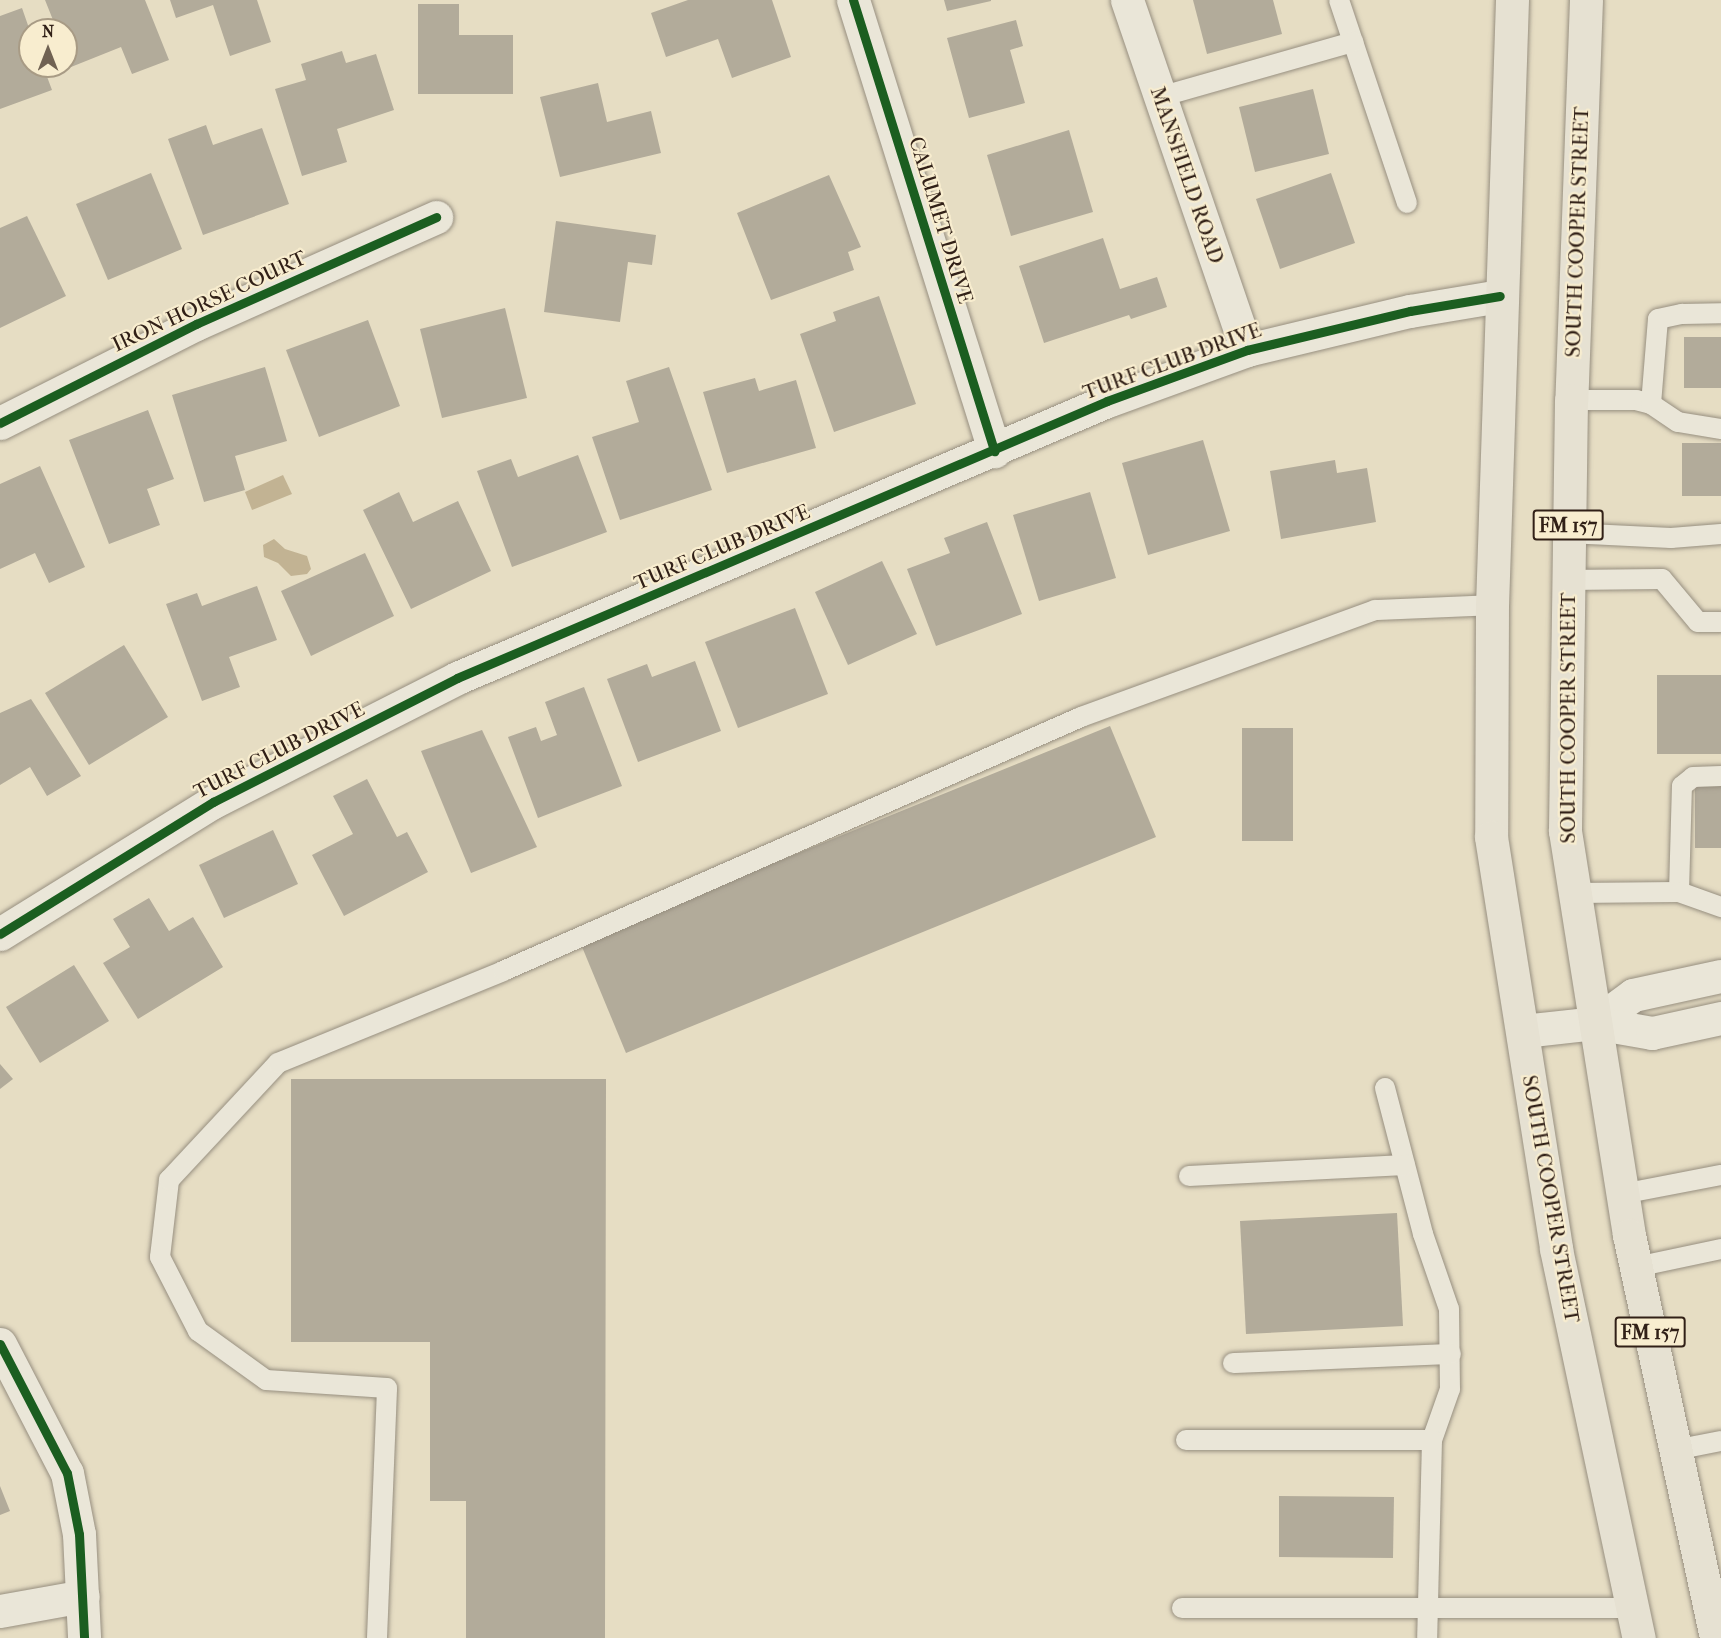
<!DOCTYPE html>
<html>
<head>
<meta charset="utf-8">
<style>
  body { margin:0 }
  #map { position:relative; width:1721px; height:1638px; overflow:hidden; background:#e6ddc3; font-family:"IM FELL French Canon",serif }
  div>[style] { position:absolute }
  .water>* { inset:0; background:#c2b393 }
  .building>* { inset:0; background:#b2ab9a }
  .roads { filter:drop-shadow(0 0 2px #978f80) drop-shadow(0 0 2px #978f80) }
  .service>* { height:20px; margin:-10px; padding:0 10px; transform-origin:10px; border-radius:10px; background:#eae6d8 }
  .minor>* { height:33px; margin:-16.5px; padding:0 16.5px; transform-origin:16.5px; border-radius:16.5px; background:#eae6d8 }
  .primary>* { height:33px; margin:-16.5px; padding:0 16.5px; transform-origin:16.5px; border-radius:16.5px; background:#e6e1d2 }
  .cycleway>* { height:9px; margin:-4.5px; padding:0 4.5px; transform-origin:4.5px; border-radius:4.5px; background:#1b5e20 }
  span { translate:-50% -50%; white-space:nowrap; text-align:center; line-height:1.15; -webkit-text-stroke:4.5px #f8edcf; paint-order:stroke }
  .shield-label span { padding:2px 4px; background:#f8edcf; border:2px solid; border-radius:4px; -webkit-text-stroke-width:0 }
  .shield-label { font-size:20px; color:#312017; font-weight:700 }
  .street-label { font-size:21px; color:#312017 }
  .north { position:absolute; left:18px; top:18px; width:60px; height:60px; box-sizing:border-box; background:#f8edcf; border:2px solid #a89b85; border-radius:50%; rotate:0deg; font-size:16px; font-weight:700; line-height:24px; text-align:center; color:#312017 }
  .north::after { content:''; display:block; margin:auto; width:21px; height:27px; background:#706253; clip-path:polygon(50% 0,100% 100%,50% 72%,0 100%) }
</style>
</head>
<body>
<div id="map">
  <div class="water">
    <div style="clip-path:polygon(283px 475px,292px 494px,252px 510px,245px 492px)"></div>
    <div style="clip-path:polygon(274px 539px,285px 549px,307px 556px,311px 569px,307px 574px,291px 576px,278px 563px,264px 557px,263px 545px)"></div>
  </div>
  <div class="building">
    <div style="clip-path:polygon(45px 0,145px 0,169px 60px,132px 74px,121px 47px,71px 67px,66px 53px,66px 30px,57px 30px)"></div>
    <div style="clip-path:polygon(170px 0,257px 0,271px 42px,230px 56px,213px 5px,176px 18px)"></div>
    <div style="clip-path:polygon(688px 0,772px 0,791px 57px,732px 78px,718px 39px,666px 57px,651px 13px)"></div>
    <div style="clip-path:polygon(944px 0,991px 0,991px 1px,947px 11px)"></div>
    <div style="clip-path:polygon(1193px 0,1273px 0,1282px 34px,1207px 54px)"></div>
    <div style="clip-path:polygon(418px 4px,459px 4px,459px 35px,513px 35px,513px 94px,418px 94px)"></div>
    <div style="clip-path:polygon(22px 8px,30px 31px,30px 66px,43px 66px,52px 90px,0 109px,0 16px)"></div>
    <div style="clip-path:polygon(1016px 20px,1023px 46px,1010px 50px,1025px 103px,969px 118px,947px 38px)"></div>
    <div style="clip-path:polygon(342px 51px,346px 63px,376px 54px,394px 110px,337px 129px,347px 162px,302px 176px,275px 89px,306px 80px,301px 64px)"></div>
    <div style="clip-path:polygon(598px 83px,607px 122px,651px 111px,661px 153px,560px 177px,540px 97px)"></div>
    <div style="clip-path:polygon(1313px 89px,1329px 154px,1255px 172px,1239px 107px)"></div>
    <div style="clip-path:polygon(206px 125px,213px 145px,262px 128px,289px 204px,203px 235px,168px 139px)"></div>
    <div style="clip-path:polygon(1069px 130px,1093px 212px,1011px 236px,987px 155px)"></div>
    <div style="clip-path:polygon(151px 173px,182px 249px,108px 280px,76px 204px)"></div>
    <div style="clip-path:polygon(1331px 173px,1355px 243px,1280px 269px,1256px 199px)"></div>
    <div style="clip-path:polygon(829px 175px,861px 247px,848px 252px,854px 270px,771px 300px,737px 213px)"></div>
    <div style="clip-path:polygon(27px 216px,66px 296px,0 328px,0 228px)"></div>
    <div style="clip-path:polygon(556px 221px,656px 235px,652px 265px,628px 262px,620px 322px,544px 312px)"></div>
    <div style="clip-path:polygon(1103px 238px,1120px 289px,1157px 277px,1167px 307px,1131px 319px,1129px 315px,1044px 343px,1019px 266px)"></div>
    <div style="clip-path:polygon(879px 296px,916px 404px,834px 432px,800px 334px,836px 321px,833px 312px)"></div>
    <div style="clip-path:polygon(505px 308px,527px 398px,442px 418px,420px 329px)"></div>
    <div style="clip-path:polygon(368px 320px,400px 406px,319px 437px,286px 350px)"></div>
    <div style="clip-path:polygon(1684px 337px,1721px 337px,1721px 388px,1684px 388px)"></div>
    <div style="clip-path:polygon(265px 367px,287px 441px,235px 456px,245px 490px,204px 502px,172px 395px)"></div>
    <div style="clip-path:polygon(669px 367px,712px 490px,620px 520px,592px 437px,639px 422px,626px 381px)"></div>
    <div style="clip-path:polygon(755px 378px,759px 391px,796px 380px,816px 448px,727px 473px,703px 392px)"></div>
    <div style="clip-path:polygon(148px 410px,174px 479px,147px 489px,160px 525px,109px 544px,69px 440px)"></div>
    <div style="clip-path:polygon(1203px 440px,1230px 531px,1148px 555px,1122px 463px)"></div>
    <div style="clip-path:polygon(1682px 443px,1721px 443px,1721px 496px,1682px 496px)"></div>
    <div style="clip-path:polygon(578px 455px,607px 532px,512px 567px,477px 471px,511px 459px,518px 477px)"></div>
    <div style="clip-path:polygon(1335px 460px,1337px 473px,1367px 468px,1376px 522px,1281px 539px,1270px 471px)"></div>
    <div style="clip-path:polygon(40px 466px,85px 567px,49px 583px,35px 553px,0 569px,0 484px)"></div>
    <div style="clip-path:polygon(399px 492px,413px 522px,458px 501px,491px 571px,411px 609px,363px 510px)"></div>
    <div style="clip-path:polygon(1090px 492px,1116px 578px,1039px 601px,1013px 515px)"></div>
    <div style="clip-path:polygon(987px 522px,1022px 614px,936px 646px,907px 569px,950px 553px,944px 538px)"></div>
    <div style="clip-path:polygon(365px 553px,394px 616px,311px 656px,281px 591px)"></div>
    <div style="clip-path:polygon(882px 561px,917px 634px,848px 665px,815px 592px)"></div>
    <div style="clip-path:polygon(257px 586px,277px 640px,229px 657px,240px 687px,202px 701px,166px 604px,197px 593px,202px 606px)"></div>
    <div style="clip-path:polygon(795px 608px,828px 694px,738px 728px,705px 642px)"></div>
    <div style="clip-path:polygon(124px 645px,168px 717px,89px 765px,45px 693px)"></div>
    <div style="clip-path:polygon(695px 661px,721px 731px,638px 762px,607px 679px,647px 664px,652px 677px)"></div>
    <div style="clip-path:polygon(1657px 675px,1721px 675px,1721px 754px,1657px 754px)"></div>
    <div style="clip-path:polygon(584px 687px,622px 786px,538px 818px,508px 737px,536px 727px,541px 741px,557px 735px,545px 702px)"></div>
    <div style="clip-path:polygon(31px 699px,81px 776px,47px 796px,30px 767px,0 785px,0 713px)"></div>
    <div style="clip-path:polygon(1110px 726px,1156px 837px,626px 1053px,580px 942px)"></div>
    <div style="clip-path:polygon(1242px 728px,1293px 728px,1293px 841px,1242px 841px)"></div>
    <div style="clip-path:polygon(482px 730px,537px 847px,471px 873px,421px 751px)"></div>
    <div style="clip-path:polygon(367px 779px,397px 837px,407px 832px,428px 872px,344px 916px,312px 855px,353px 834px,333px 796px)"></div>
    <div style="clip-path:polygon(1695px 782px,1721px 782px,1721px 848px,1695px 848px)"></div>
    <div style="clip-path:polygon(273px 830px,298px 884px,224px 918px,199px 865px)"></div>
    <div style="clip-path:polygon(149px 898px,169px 931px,193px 917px,223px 967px,138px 1019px,103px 963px,130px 947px,113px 919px)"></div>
    <div style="clip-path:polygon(74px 965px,109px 1021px,40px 1063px,6px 1007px)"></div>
    <div style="clip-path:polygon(0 1064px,13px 1079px,0 1089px)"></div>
    <div style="clip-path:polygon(291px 1079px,606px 1079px,605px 1638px,466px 1638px,466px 1501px,430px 1501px,430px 1342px,291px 1342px)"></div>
    <div style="clip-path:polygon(1397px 1213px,1403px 1326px,1246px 1334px,1240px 1221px)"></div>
    <div style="clip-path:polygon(0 1486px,10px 1511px,0 1515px)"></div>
    <div style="clip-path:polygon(1279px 1496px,1394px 1497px,1393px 1558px,1279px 1557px)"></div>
  </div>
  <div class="roads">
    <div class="service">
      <div style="left:1339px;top:0;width:214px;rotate:71.5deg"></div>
      <div style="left:1160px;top:97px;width:201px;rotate:-15.9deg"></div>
      <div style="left:1571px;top:400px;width:65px"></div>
      <div style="left:1636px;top:400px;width:16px;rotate:15deg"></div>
      <div style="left:1651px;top:404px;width:32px;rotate:34deg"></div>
      <div style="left:1678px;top:422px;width:44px;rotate:9.2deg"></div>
      <div style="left:1651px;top:404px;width:85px;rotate:-85.3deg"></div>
      <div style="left:1658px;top:319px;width:25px;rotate:-12deg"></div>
      <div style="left:1682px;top:314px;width:39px;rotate:-1deg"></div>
      <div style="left:1568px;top:533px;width:103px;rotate:2.8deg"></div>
      <div style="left:1671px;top:538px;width:50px;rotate:-4.6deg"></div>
      <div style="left:1567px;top:580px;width:95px;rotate:-0.6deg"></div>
      <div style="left:1662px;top:579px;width:56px;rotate:50.1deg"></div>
      <div style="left:1698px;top:622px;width:23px"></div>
      <div style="left:1679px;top:892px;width:106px;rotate:-88.4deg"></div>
      <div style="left:1682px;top:786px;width:14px;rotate:-39deg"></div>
      <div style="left:1693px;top:777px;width:28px;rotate:-2deg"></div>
      <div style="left:1575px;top:893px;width:104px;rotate:-0.6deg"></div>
      <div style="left:1679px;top:892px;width:45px;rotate:19.7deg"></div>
      <div style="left:1385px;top:1088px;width:151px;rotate:75.4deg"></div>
      <div style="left:1423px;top:1234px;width:79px;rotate:70.9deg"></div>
      <div style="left:1449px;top:1309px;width:80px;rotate:89.3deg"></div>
      <div style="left:1450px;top:1389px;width:54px;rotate:109.4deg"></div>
      <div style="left:1432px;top:1440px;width:198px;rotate:91.4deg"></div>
      <div style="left:1189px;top:1176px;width:216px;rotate:-2.9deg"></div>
      <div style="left:1622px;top:1194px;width:101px;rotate:-10.9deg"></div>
      <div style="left:1636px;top:1267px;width:87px;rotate:-12deg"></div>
      <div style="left:1233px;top:1363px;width:218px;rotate:-2.4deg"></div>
      <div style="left:1186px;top:1440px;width:246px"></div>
      <div style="left:1675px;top:1450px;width:47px;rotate:-11.1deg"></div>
      <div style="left:1182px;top:1608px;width:450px"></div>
      <div style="left:377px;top:1638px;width:250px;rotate:-87.7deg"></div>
      <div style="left:387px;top:1388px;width:121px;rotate:-176.2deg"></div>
      <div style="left:266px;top:1380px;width:84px;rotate:-144.2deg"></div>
      <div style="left:198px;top:1331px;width:83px;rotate:-117.2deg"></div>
      <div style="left:160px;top:1257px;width:78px;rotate:-83.3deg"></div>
      <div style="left:169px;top:1180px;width:160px;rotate:-47deg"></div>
      <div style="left:278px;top:1063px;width:243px;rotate:-22.2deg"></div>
      <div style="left:503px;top:971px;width:631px;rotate:-23.72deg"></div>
      <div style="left:1081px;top:717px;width:313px;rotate:-20deg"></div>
      <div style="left:1375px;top:610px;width:117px;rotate:-2.4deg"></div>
    </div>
    <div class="minor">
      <div style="left:853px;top:0;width:473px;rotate:72.6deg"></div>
      <div style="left:1127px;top:0;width:370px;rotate:71.1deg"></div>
      <div style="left:0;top:423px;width:220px;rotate:-26.8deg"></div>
      <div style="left:196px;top:324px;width:263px;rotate:-24deg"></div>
      <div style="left:0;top:934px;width:251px;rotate:-31.8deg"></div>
      <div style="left:213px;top:802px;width:274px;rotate:-26.9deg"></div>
      <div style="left:457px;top:678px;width:707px;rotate:-23.08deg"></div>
      <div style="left:1107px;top:401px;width:149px;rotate:-20deg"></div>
      <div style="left:1247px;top:350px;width:168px;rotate:-13.5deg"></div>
      <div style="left:1410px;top:311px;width:91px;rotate:-9.5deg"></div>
      <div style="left:1595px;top:1023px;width:47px;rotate:-36.4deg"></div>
      <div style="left:1633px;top:995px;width:90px;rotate:-12.2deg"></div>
      <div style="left:1523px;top:1031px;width:72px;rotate:-6.3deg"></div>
      <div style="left:1595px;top:1023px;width:58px;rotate:10deg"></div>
      <div style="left:1652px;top:1033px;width:71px;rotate:-12.3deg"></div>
      <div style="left:0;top:1344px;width:145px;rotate:62.6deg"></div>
      <div style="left:67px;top:1473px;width:62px;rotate:78.9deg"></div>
      <div style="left:79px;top:1534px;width:104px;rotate:87.2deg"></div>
      <div style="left:0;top:1611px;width:84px;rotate:-10.2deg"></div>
    </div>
    <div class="primary">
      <div style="left:1512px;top:0;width:605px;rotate:91.89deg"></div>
      <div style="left:1492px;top:605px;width:232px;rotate:90.2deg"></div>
      <div style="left:1491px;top:837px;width:417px;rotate:81deg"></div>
      <div style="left:1556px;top:1249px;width:398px;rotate:78deg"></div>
      <div style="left:1586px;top:0;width:400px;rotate:92.1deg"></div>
      <div style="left:1571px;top:400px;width:431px;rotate:90.8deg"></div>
      <div style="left:1565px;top:831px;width:409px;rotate:81deg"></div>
      <div style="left:1629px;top:1235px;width:412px;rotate:77.8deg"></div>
    </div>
  </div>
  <div class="cycleway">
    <div style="left:853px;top:0;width:473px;rotate:72.6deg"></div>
    <div style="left:0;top:423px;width:220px;rotate:-26.8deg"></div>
    <div style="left:196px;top:324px;width:263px;rotate:-24deg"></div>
    <div style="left:0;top:934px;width:251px;rotate:-31.8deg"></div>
    <div style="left:213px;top:802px;width:274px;rotate:-26.9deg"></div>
    <div style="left:457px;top:678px;width:707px;rotate:-23.08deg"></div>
    <div style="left:1107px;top:401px;width:149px;rotate:-20deg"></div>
    <div style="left:1247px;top:350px;width:168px;rotate:-13.5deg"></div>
    <div style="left:1410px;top:311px;width:91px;rotate:-9.5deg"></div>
    <div style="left:0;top:1344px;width:145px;rotate:62.6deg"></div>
    <div style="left:67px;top:1473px;width:62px;rotate:78.9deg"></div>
    <div style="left:79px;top:1534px;width:104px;rotate:87.2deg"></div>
  </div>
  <div class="shield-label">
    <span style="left:1568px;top:525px">FM 157</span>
    <span style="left:1650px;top:1332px">FM 157</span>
  </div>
  <div class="street-label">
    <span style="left:1187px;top:175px;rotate:71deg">MANSFIELD ROAD</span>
    <span style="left:941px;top:220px;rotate:73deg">CALUMET DRIVE</span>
    <span style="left:1577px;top:232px;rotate:-88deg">SOUTH COOPER STREET</span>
    <span style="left:209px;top:301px;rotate:-25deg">IRON HORSE COURT</span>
    <span style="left:1172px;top:361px;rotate:-20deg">TURF CLUB DRIVE</span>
    <span style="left:722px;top:547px;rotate:-23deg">TURF CLUB DRIVE</span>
    <span style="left:1568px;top:718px;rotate:-90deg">SOUTH COOPER STREET</span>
    <span style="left:279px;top:750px;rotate:-27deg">TURF CLUB DRIVE</span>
    <span style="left:1551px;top:1199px;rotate:80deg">SOUTH COOPER STREET</span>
  </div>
  <div class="north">N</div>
</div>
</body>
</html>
